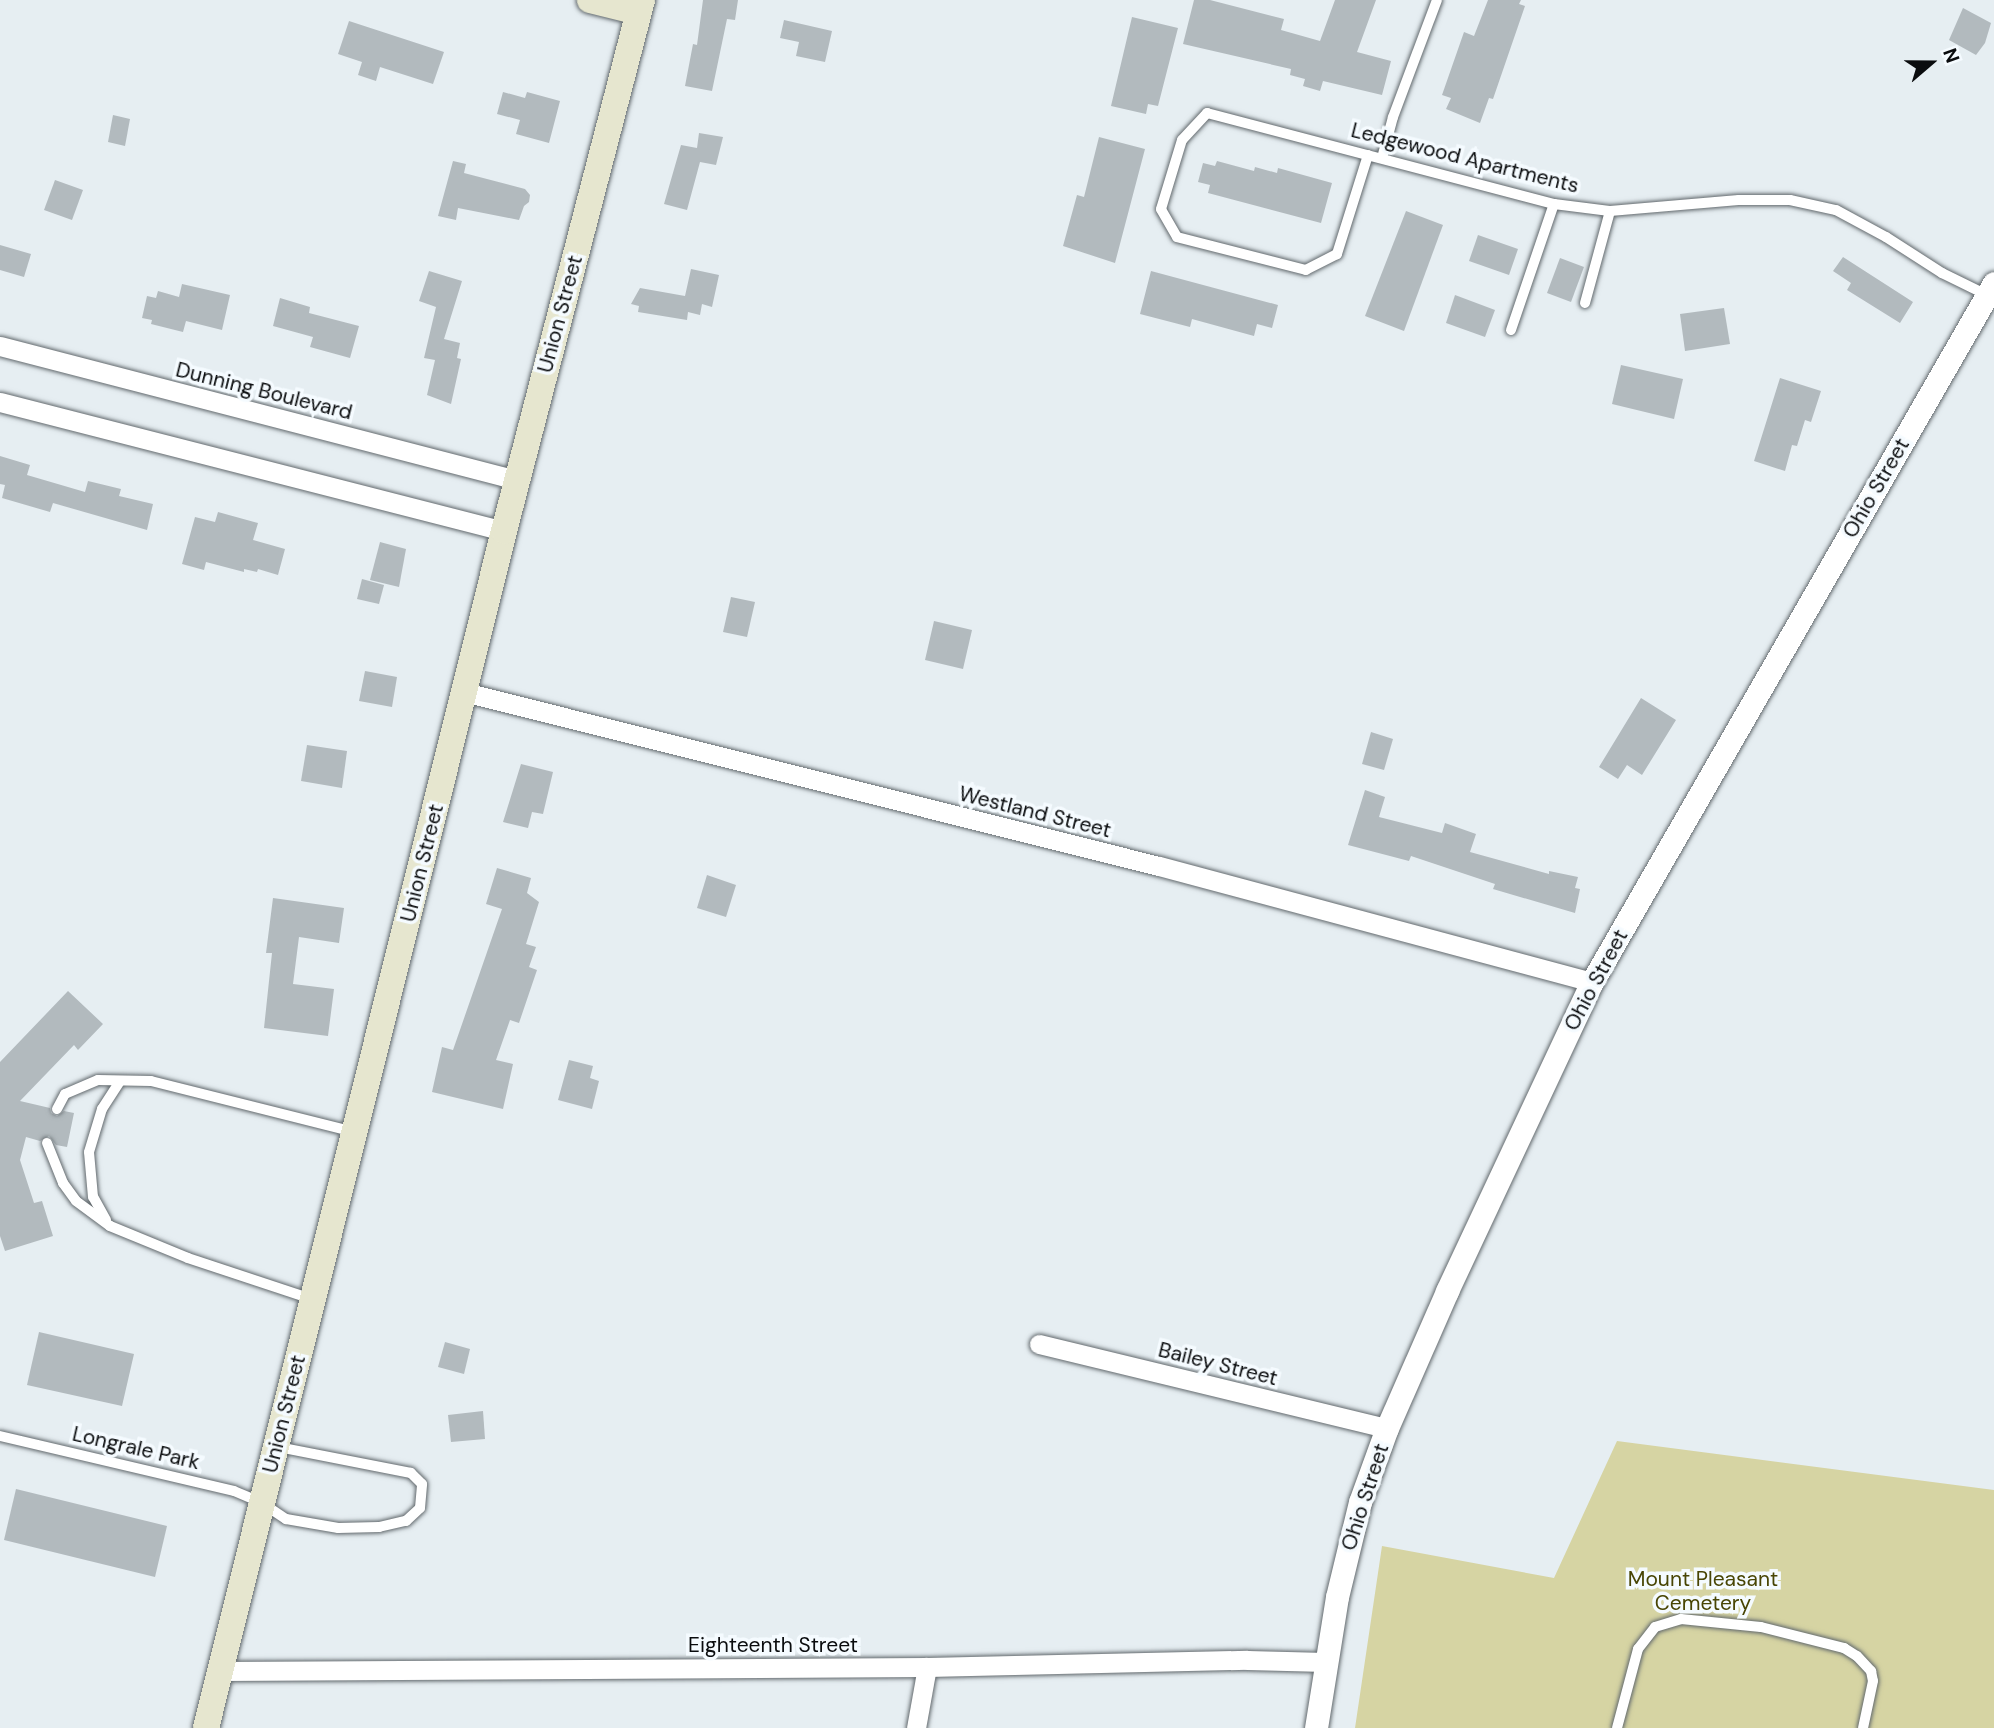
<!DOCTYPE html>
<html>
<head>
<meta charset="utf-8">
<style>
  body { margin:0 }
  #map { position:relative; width:1994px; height:1728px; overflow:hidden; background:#e6eef2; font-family:"DM Sans",sans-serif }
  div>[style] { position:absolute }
  .green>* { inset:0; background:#d6d4a3 }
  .building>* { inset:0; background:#b2babe }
  .roads { filter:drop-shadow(0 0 2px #62696d) drop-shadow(0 0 2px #62696d) }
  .service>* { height:10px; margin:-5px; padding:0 5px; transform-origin:5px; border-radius:5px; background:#fff }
  .minor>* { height:19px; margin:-9.5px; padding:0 9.5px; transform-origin:9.5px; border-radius:9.5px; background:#fff }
  .tertiary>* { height:23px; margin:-11.5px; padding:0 11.5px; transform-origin:11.5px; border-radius:11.5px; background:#fff }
  .secondary>* { height:26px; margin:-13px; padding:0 13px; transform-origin:13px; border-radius:13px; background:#e6e6cf }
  span { translate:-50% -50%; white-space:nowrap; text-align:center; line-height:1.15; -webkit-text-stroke:7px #f5fbff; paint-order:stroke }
  .street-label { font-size:21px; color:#0a0c0e }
  .park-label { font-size:21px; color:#484504 }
  .north { position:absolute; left:1896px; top:28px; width:70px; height:70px; -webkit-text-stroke:5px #f5fbff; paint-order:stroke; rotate:70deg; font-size:19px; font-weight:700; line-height:28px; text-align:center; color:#0a0c0e }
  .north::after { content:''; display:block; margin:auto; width:24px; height:32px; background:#0a0c0e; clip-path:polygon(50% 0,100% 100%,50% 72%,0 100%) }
</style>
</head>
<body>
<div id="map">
  <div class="green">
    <div style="clip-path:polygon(1617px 1441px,1994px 1490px,1994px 1728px,1355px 1728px,1382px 1546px,1554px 1578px)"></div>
  </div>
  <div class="building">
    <div style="clip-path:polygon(703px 0,738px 0,735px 20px,727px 19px,712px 91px,685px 86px,693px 44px,697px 45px)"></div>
    <div style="clip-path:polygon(1194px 0,1210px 0,1284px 19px,1281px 30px,1320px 41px,1335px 0,1376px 0,1357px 52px,1391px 61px,1382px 95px,1323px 81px,1320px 91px,1303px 86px,1305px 79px,1290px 75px,1291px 69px,1183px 44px)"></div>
    <div style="clip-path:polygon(1488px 0,1521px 0,1519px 4px,1525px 6px,1493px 99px,1489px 98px,1480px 123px,1446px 109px,1451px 98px,1442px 95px,1464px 32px,1474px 36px)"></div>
    <div style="clip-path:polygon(1963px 8px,1991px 23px,1985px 43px,1976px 55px,1949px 40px)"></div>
    <div style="clip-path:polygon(1132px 17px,1178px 28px,1158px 106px,1148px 104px,1146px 114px,1111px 106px)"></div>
    <div style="clip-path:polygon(784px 20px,832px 31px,825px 62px,796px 56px,799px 42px,780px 38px)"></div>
    <div style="clip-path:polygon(349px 21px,444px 52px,433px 84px,380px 67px,376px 81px,358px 75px,362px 62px,338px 54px)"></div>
    <div style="clip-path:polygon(503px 92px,525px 98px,527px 92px,560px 101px,549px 143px,516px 134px,520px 120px,497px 114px)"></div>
    <div style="clip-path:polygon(113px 115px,130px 119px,125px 146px,108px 142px)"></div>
    <div style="clip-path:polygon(699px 133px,723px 137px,716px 165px,700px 162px,687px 210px,664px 204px,681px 145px,697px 148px)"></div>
    <div style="clip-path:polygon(1099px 137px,1145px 149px,1115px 263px,1063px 246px,1077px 195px,1084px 197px)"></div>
    <div style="clip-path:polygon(453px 161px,466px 164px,464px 173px,525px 189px,530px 195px,529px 202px,524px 206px,519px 220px,458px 208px,456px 220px,438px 216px)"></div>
    <div style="clip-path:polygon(1217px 161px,1254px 171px,1255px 167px,1277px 173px,1278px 168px,1332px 183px,1321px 223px,1208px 193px,1210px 185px,1198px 182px,1203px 163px,1215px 166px)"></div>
    <div style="clip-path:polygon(55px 180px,83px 190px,72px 220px,44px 210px)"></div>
    <div style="clip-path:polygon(1406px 211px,1443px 225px,1404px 331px,1365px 316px)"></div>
    <div style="clip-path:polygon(1478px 235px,1518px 249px,1509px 275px,1469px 261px)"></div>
    <div style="clip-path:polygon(0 245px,31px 254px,24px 277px,0 270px)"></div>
    <div style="clip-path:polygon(1843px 257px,1913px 302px,1900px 323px,1847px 290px,1851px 283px,1833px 271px)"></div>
    <div style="clip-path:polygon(1560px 258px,1584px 267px,1571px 302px,1547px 293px)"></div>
    <div style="clip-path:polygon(691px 269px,719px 275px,712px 307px,702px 304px,700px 315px,688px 312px,687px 320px,638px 312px,639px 306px,631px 304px,640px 288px,685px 296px)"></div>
    <div style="clip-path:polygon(429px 271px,462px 281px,444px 339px,460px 343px,457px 358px,461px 359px,451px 404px,427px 395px,435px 360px,424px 358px,436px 307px,419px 301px)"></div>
    <div style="clip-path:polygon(1151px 271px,1278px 305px,1272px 328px,1257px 324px,1254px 336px,1192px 319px,1190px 327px,1140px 314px)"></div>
    <div style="clip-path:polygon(182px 284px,230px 295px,222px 330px,186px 321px,183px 332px,151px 324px,152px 320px,142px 318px,147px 296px,156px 298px,158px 291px,179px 297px)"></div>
    <div style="clip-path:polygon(1455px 295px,1495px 310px,1485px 337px,1446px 323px)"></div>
    <div style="clip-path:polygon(280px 298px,310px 307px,309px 313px,359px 326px,350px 358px,310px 347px,313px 337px,273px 326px)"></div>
    <div style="clip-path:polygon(1724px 308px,1730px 344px,1685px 351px,1680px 314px)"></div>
    <div style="clip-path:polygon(1621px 365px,1683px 379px,1674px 419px,1612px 404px)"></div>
    <div style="clip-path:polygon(1780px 378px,1821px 391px,1811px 422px,1805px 420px,1797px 446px,1792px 445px,1785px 471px,1754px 461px)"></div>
    <div style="clip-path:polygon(0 456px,30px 465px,27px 475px,85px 492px,88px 481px,121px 489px,119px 496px,153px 504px,147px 530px,53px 503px,50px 512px,2px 498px,5px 485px,0 484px)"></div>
    <div style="clip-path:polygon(218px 512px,258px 523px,253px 540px,285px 549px,278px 575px,258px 569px,257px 572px,244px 569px,244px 572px,206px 562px,204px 570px,182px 564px,195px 517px,215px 522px)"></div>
    <div style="clip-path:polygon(380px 542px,406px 549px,399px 587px,370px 580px)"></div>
    <div style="clip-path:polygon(362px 579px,384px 585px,379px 604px,357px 599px)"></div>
    <div style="clip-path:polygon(731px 597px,755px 602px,747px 637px,723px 632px)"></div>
    <div style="clip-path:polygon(934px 621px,972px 630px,963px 669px,925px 660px)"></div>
    <div style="clip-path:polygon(365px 671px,397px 677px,392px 707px,359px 701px)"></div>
    <div style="clip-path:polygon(1641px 698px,1676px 720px,1642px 775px,1627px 765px,1618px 779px,1599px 767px)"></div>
    <div style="clip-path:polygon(1371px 732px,1393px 739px,1384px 770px,1362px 764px)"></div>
    <div style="clip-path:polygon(307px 745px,347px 751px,342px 788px,301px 781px)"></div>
    <div style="clip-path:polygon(521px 764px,553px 772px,543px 814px,532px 812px,528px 828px,503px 822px)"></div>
    <div style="clip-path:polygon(1365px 790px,1385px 797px,1379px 817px,1442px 833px,1445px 823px,1476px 834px,1470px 852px,1549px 874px,1549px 871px,1578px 877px,1575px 888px,1580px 889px,1575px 913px,1493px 889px,1495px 884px,1411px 856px,1409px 861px,1348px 845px)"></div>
    <div style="clip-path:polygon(497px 868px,531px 878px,527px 893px,539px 902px,526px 944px,536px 947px,529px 967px,537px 970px,519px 1023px,510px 1020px,496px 1060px,513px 1064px,503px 1109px,432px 1092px,442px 1047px,453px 1050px,502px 909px,486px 904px)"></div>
    <div style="clip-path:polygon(707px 875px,736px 885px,726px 917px,697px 908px)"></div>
    <div style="clip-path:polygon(273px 898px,344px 908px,339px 943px,299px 937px,293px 984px,334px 989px,328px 1036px,264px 1028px,272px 953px,266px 953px)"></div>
    <div style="clip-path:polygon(68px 991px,103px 1024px,78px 1050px,74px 1045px,20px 1101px,50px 1108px,51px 1113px,57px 1116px,64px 1111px,74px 1113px,67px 1147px,56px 1145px,49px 1136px,40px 1141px,26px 1137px,20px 1160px,34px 1203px,42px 1201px,53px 1236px,5px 1251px,0 1236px,0 1062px)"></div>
    <div style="clip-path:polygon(569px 1060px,593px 1066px,590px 1078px,599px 1081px,592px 1109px,558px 1100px)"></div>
    <div style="clip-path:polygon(39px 1332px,134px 1354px,122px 1406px,27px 1385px)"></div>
    <div style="clip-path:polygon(445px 1342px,470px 1349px,464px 1374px,438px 1367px)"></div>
    <div style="clip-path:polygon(483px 1411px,485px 1439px,451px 1442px,448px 1415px)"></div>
    <div style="clip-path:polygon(16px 1489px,167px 1526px,155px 1577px,4px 1540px)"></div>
  </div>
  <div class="roads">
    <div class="service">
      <div style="left:1368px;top:155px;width:104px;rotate:107.4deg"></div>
      <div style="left:1337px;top:254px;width:35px;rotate:153deg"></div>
      <div style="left:1306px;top:270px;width:133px;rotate:-165.7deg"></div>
      <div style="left:1177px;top:237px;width:32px;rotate:-120deg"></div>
      <div style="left:1161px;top:209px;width:72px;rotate:-73.1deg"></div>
      <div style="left:1182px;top:140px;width:37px;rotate:-47deg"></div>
      <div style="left:1207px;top:113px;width:359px;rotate:14.7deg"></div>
      <div style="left:1554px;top:204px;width:56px;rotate:7.1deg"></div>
      <div style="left:1610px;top:211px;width:129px;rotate:-4.9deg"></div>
      <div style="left:1739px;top:200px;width:51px"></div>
      <div style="left:1790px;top:200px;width:47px;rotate:12.3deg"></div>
      <div style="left:1836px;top:210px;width:57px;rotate:28.4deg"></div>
      <div style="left:1886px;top:237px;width:67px;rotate:32.7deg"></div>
      <div style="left:1942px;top:273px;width:50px;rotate:26.1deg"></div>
      <div style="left:1382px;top:158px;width:42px;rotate:-75deg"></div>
      <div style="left:1393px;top:117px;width:125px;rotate:-69.4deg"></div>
      <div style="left:1585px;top:303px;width:95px;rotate:-74.8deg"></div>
      <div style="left:1511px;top:330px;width:133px;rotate:-71.2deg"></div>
      <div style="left:57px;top:1109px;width:17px;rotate:-62deg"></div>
      <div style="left:65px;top:1094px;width:36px;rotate:-23deg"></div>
      <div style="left:98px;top:1080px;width:53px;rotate:1.1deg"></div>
      <div style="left:151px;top:1081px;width:209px;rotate:14.1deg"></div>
      <div style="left:47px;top:1143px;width:43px;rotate:68.2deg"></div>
      <div style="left:63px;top:1183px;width:22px;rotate:54deg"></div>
      <div style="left:76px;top:1201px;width:42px;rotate:36.3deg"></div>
      <div style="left:110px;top:1226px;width:84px;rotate:22.3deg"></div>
      <div style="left:188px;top:1258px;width:130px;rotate:18.4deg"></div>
      <div style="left:106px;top:1220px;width:26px;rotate:-119deg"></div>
      <div style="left:93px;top:1197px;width:45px;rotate:-95.1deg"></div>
      <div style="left:89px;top:1152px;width:45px;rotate:-73.2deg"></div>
      <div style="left:102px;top:1109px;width:33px;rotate:-57deg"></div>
      <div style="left:0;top:1436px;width:240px;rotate:13.2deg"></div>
      <div style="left:234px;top:1491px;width:30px;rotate:23deg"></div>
      <div style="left:262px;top:1503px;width:29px;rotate:34deg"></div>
      <div style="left:286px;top:1519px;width:53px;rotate:9.8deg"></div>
      <div style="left:338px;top:1528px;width:41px;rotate:-1.4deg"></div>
      <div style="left:379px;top:1527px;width:28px;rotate:-13deg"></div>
      <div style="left:406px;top:1521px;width:19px;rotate:-43deg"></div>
      <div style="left:420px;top:1508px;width:24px;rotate:-85deg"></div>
      <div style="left:422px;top:1484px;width:16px;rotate:-135deg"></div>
      <div style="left:411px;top:1473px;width:136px;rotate:-168.9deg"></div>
      <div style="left:1617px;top:1728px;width:82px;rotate:-75.1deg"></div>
      <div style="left:1638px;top:1649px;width:28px;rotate:-52deg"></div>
      <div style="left:1655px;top:1627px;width:27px;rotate:-17deg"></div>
      <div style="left:1681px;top:1619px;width:80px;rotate:5.7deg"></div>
      <div style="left:1761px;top:1627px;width:86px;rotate:14.2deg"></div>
      <div style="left:1844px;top:1648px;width:15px;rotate:32deg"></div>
      <div style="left:1857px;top:1656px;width:21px;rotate:47deg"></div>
      <div style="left:1871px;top:1671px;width:10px;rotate:79deg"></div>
      <div style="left:1873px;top:1681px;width:48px;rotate:102deg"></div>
    </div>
    <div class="minor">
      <div style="left:0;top:346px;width:534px;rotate:14.53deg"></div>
      <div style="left:0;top:402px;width:520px;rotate:14.36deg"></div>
      <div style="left:464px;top:692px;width:716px;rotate:14.06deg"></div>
      <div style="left:1159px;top:866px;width:448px;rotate:15deg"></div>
      <div style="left:1039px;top:1344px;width:358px;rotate:13.6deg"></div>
      <div style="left:220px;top:1671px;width:707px;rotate:-0.32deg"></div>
      <div style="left:927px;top:1667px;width:320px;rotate:-1.3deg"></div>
      <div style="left:1247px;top:1660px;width:79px;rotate:1.5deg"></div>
      <div style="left:916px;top:1728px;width:62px;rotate:-79.8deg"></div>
    </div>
    <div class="tertiary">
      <div style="left:1316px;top:1728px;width:133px;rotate:-80.9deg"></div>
      <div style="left:1337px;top:1597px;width:98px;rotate:-76.4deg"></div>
      <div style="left:1360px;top:1502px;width:79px;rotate:-70deg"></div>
      <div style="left:1387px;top:1428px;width:150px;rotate:-66.3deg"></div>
      <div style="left:1447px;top:1291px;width:341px;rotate:-64.9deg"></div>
      <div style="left:1592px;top:982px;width:806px;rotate:-60.1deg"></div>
    </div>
    <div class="secondary">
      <div style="left:590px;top:0;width:49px;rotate:14deg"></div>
      <div style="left:206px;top:1728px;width:1234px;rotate:-76.02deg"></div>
      <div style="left:504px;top:531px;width:549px;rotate:-75.43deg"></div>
    </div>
  </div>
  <div class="street-label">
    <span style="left:1465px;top:158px;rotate:14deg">Ledgewood Apartments</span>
    <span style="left:560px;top:314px;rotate:-75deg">Union Street</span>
    <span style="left:264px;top:391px;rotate:14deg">Dunning Boulevard</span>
    <span style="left:1876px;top:488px;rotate:-60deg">Ohio Street</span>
    <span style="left:1035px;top:812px;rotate:14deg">Westland Street</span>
    <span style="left:422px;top:863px;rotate:-76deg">Union Street</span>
    <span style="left:1596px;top:980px;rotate:-62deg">Ohio Street</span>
    <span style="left:1218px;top:1364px;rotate:14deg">Bailey Street</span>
    <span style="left:284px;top:1414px;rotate:-76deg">Union Street</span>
    <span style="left:136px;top:1448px;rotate:13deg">Longrale Park</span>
    <span style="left:1365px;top:1497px;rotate:-72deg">Ohio Street</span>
    <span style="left:773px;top:1645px">Eighteenth Street</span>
  </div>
  <div class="park-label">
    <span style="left:1703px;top:1591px">Mount Pleasant<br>Cemetery</span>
  </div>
  <div class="north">N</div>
</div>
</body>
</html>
